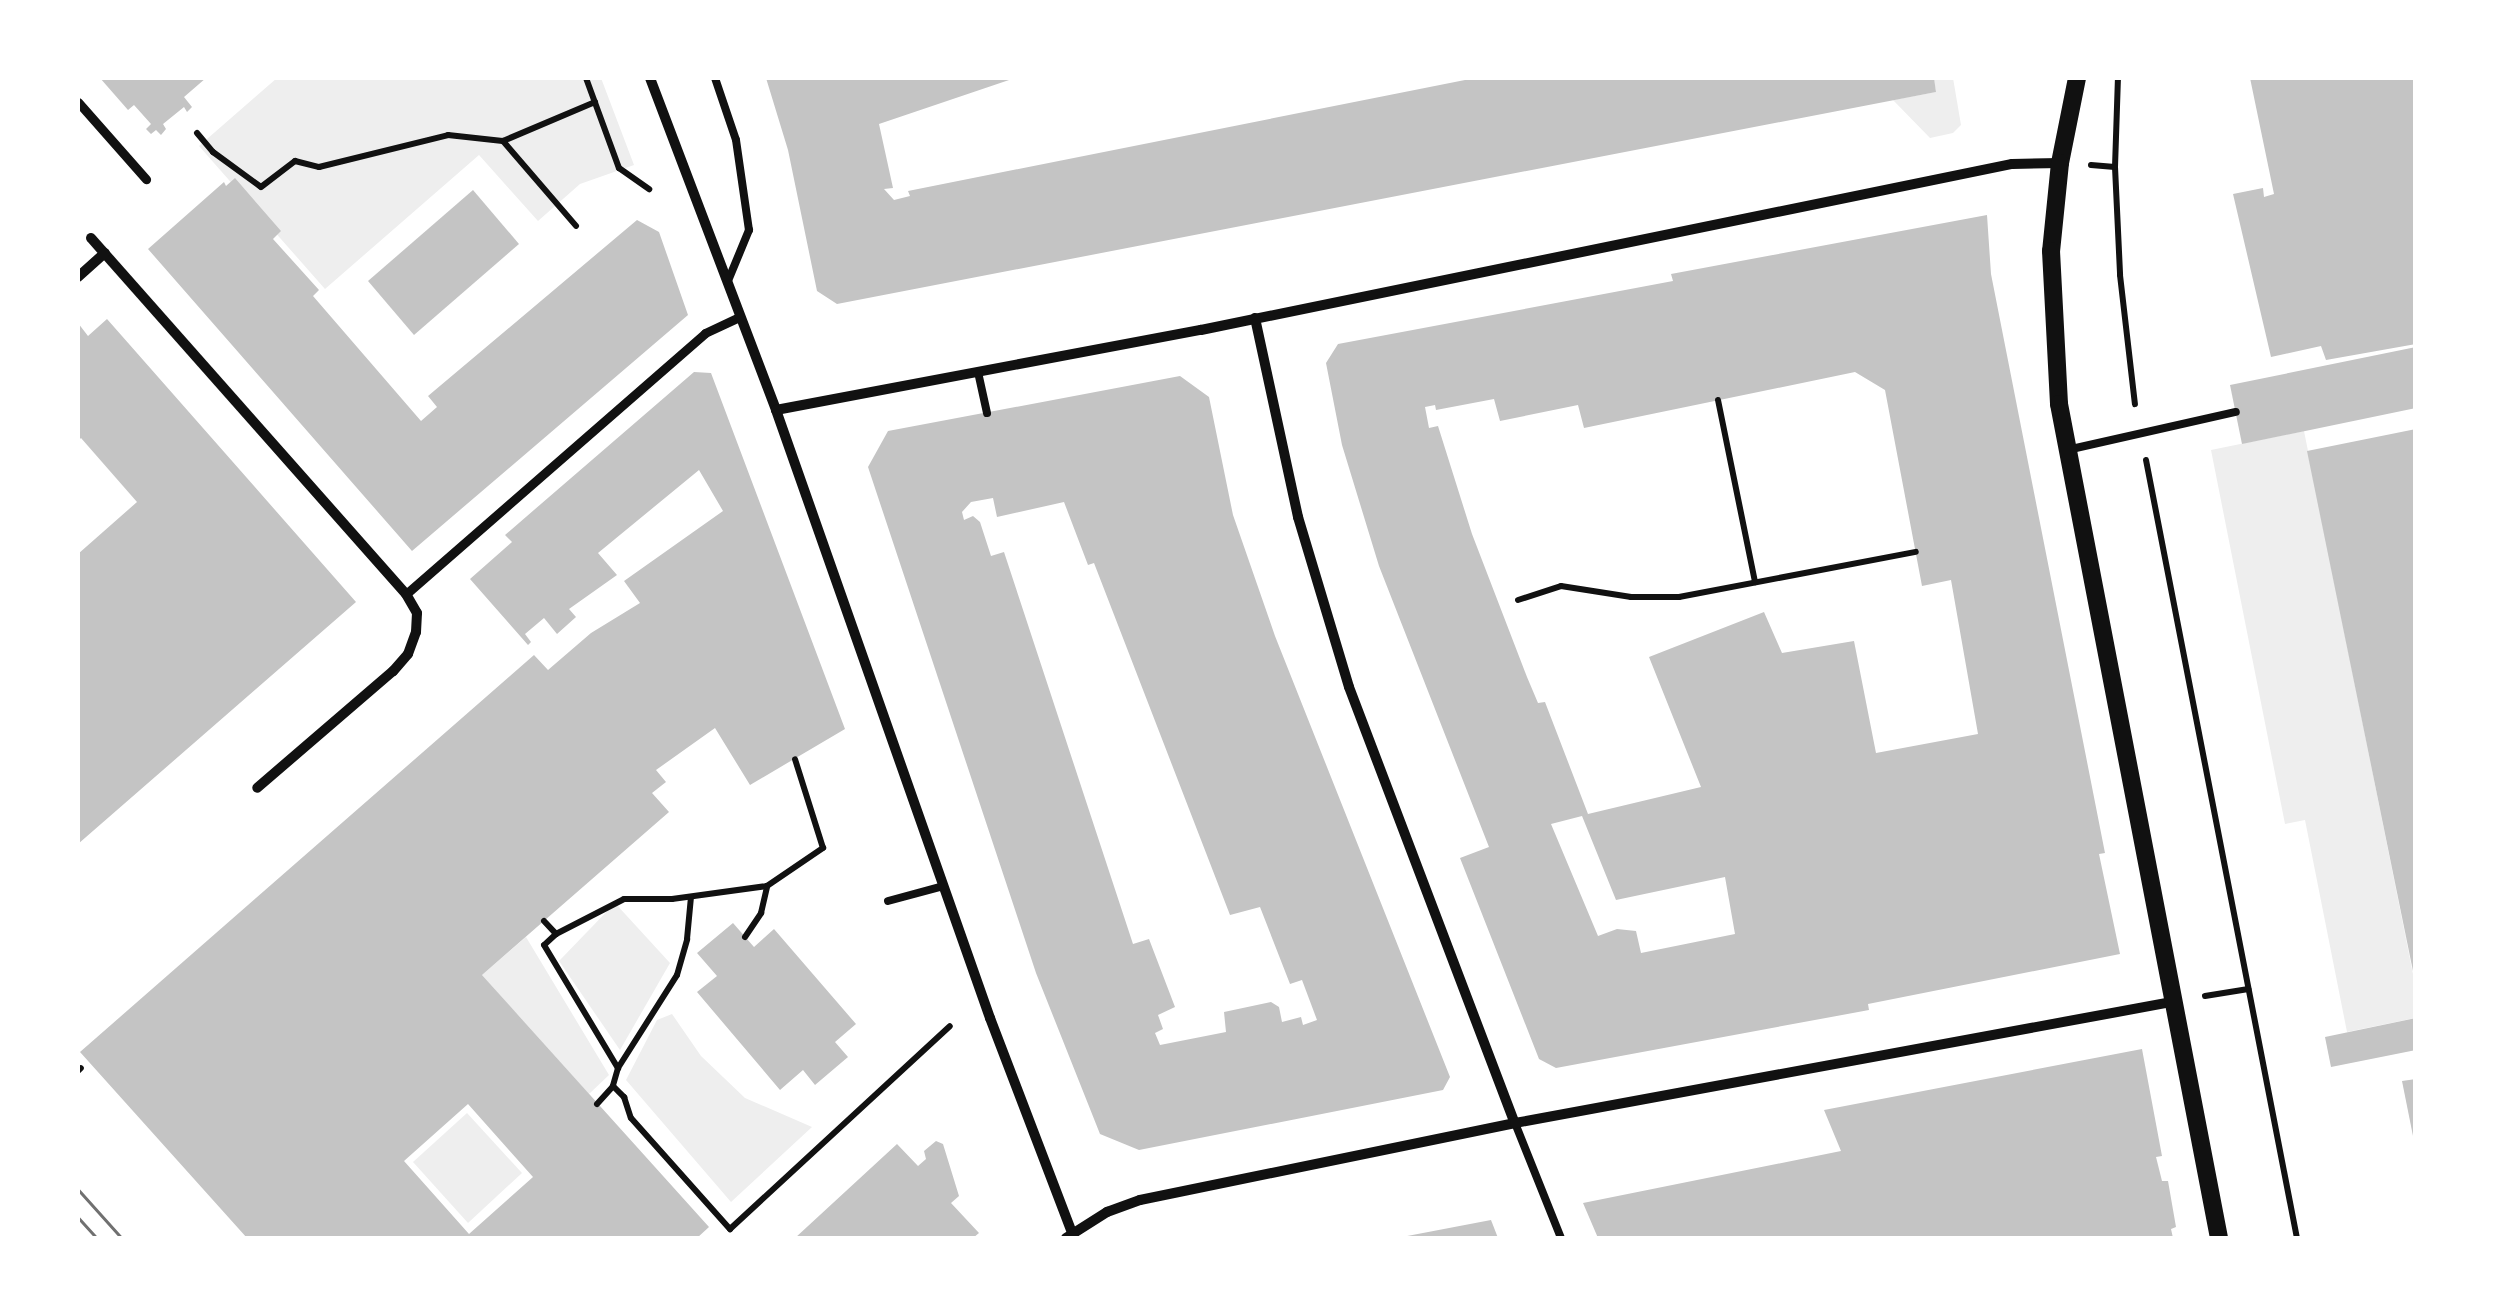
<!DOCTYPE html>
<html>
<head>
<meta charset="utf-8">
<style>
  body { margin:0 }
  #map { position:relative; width:2493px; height:1316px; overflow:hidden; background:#fff; font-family:"Titillium Web",sans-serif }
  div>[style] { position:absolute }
  .green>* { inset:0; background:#eee }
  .building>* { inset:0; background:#c4c4c4 }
  .path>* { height:6px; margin:-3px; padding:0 3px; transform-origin:3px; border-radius:3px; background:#111 }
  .service>* { height:8px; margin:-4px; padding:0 4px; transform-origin:4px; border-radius:4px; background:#111 }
  .pedestrian>* { height:9px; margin:-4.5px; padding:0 4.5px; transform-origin:4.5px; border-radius:4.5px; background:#111 }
  .minor>* { height:10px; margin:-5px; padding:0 5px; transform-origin:5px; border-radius:5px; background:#111 }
  .tertiary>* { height:18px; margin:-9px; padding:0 9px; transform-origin:9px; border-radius:9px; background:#111 }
  .tram>* { height:2.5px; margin:-1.25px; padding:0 1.25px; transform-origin:1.25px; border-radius:1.25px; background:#707070 }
  span { translate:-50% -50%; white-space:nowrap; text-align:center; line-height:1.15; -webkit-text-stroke:8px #fff; paint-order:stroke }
  .frame { position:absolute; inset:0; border:80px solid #fff; pointer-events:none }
</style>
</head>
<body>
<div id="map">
  <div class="green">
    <div style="clip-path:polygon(277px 78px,601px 78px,634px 165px,580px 184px,538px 221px,479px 155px,325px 289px,199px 146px)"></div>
    <div style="clip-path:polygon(1953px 78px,1961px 125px,1953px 133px,1930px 138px,1893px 100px,1936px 92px,1934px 80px)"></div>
    <div style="clip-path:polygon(2304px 431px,2415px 984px,2415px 1018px,2347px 1032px,2305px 820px,2285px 824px,2211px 450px)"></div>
    <div style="clip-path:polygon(615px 903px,670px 963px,620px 1050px,559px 961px)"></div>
    <div style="clip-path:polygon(526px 937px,609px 1075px,589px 1094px,482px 975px)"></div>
    <div style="clip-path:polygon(672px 1014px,701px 1056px,745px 1098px,812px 1127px,731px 1202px,626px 1080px,657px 1020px)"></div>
    <div style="clip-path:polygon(467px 1113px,522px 1173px,468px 1223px,413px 1162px)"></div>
  </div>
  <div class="building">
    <div style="clip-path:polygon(100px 78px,206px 78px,184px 97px,192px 107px,187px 112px,184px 107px,163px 124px,166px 129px,161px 135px,156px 130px,151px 134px,146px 129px,151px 124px,134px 105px,128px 110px)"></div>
    <div style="clip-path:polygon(766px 78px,1015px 78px,879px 124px,893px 188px,884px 189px,894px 200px,910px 196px,908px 191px,1475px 78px,1934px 78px,1936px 92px,837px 304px,817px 291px,788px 150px)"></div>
    <div style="clip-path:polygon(2250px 78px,2416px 78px,2416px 344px,2326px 360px,2321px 346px,2271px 357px,2233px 194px,2263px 188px,2264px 197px,2274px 194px)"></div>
    <div style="clip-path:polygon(235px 178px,281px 231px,273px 239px,319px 290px,313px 296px,421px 421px,437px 407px,428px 396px,637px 220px,659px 232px,688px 315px,412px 551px,148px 249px,224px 182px,226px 186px)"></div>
    <div style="clip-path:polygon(473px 190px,519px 244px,414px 335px,368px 281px)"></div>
    <div style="clip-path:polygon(evenodd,1987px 215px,1991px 274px,2105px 853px,2099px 854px,2120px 954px,1868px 1004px,1869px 1010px,1556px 1068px,1539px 1059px,1460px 858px,1489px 847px,1379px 566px,1342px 445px,1326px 363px,1338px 344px,1673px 281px,1671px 274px,1987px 215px,1855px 372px,1885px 390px,1922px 586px,1951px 580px,1978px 734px,1876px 753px,1854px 641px,1782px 653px,1764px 612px,1649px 657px,1701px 787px,1588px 814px,1545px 702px,1538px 703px,1527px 677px,1472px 534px,1438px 426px,1429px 428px,1425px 407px,1435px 405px,1436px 410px,1494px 399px,1500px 421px,1578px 405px,1584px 428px,1855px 372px,1987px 215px,1582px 816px,1616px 900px,1725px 877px,1735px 934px,1641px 953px,1636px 931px,1617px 929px,1598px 936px,1551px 824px,1582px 816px)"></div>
    <div style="clip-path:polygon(107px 319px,356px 602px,78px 844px,78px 554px,137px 502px,81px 438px,78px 441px,78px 323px,88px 336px)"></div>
    <div style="clip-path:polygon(2416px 347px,2416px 408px,2242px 444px,2230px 385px)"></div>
    <div style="clip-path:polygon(evenodd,694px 372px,711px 373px,845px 729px,750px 785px,715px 728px,656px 770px,666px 782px,652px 793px,669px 812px,482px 975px,709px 1227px,697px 1238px,247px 1238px,80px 1052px,534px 655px,548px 670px,591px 633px,640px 603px,624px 581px,723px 511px,699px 470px,598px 553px,617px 575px,569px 609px,576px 617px,557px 634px,544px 618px,525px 634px,531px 642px,528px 645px,470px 579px,512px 542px,505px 535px,694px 372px,468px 1104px,533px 1177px,469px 1234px,404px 1161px,468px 1104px)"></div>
    <div style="clip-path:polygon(evenodd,1180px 376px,1209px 397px,1233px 515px,1275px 636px,1450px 1077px,1443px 1090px,1139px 1150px,1100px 1134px,1036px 973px,868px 467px,888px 431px,1180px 376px,993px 498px,997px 517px,1064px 502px,1088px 565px,1094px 563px,1230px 915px,1260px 907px,1290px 984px,1302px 980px,1317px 1020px,1303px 1025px,1301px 1017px,1282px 1022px,1279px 1007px,1271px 1002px,1224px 1012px,1226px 1032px,1160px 1045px,1155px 1033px,1163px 1029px,1158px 1015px,1175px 1007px,1149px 939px,1133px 944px,1004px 552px,991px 556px,980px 522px,973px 516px,964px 520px,962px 512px,971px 502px,993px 498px)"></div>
    <div style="clip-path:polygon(2416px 429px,2416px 976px,2414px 976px,2307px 451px)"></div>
    <div style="clip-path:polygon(733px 923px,754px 947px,774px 929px,856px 1024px,835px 1042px,848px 1057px,815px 1085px,803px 1070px,780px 1090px,697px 992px,717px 976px,697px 953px)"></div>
    <div style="clip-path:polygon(2416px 1018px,2416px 1050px,2331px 1067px,2325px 1037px)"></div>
    <div style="clip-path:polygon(2142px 1049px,2162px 1156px,2156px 1157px,2162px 1181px,2168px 1181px,2176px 1227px,2171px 1229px,2173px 1238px,1598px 1238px,1583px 1203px,1841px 1151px,1824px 1110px)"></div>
    <div style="clip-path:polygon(2416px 1079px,2416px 1141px,2414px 1141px,2402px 1081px)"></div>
    <div style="clip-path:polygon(936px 1141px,943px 1144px,959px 1196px,951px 1203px,979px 1233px,973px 1238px,795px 1238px,897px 1144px,918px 1166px,926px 1159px,924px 1151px)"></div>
    <div style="clip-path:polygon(1491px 1220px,1498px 1238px,1402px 1238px,1402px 1237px)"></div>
  </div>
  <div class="path">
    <div style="left:586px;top:78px;width:96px;rotate:69.9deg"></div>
    <div style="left:619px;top:168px;width:37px;rotate:35deg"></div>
    <div style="left:197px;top:133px;width:25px;rotate:50deg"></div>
    <div style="left:213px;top:152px;width:59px;rotate:36.1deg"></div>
    <div style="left:261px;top:187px;width:43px;rotate:-37.4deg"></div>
    <div style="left:295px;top:161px;width:25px;rotate:14deg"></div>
    <div style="left:319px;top:167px;width:133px;rotate:-13.9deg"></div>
    <div style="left:448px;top:135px;width:55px;rotate:6.2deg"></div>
    <div style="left:503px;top:141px;width:112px;rotate:49.3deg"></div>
    <div style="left:503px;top:141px;width:100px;rotate:-23deg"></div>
    <div style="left:2091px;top:165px;width:24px;rotate:5deg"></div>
    <div style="left:2115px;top:167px;width:108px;rotate:87.3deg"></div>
    <div style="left:2120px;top:275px;width:130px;rotate:83.4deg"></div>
    <div style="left:2115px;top:167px;width:89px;rotate:-88.1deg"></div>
    <div style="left:1718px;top:400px;width:186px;rotate:78.5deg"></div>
    <div style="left:2146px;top:460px;width:793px;rotate:79.02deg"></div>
    <div style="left:1518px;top:600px;width:45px;rotate:-18deg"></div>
    <div style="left:1561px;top:586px;width:71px;rotate:8.9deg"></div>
    <div style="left:1631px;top:597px;width:48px"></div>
    <div style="left:1679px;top:597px;width:241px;rotate:-10.8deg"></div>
    <div style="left:544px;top:921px;width:18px;rotate:47deg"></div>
    <div style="left:556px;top:934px;width:16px;rotate:137deg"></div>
    <div style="left:544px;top:945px;width:144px;rotate:59deg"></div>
    <div style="left:618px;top:1068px;width:19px;rotate:106deg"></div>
    <div style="left:613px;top:1086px;width:16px;rotate:45deg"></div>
    <div style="left:624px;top:1097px;width:22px;rotate:72deg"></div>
    <div style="left:631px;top:1118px;width:149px;rotate:48.3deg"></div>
    <div style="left:730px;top:1229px;width:299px;rotate:-42.7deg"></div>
    <div style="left:556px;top:934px;width:76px;rotate:-27.2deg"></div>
    <div style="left:624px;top:899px;width:48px"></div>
    <div style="left:672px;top:899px;width:96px;rotate:-7.8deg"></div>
    <div style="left:745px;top:937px;width:29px;rotate:-56deg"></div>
    <div style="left:761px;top:913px;width:28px;rotate:-77deg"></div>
    <div style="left:767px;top:886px;width:68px;rotate:-34.2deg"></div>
    <div style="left:823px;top:848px;width:93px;rotate:-107.5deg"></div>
    <div style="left:2205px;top:996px;width:44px;rotate:-9.2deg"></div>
    <div style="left:618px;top:1068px;width:110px;rotate:-57.6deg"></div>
    <div style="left:677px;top:975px;width:37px;rotate:-74deg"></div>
    <div style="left:687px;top:939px;width:42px;rotate:-84.6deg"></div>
    <div style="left:78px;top:1071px;width:4px;rotate:-45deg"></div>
    <div style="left:597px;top:1104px;width:24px;rotate:-48deg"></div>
  </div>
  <div class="service">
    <div style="left:715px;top:78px;width:65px;rotate:71.3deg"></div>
    <div style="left:736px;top:140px;width:91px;rotate:81.8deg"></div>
    <div style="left:749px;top:230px;width:55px;rotate:112.4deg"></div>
    <div style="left:978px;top:372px;width:42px;rotate:77.6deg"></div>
    <div style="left:2067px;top:450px;width:173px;rotate:-12.7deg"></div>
    <div style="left:888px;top:901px;width:58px;rotate:-15deg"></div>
    <div style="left:1515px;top:1123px;width:124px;rotate:68.2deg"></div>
  </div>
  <div class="pedestrian">
    <div style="left:78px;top:102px;width:103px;rotate:48.6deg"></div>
    <div style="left:406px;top:594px;width:397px;rotate:-41.1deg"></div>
    <div style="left:705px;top:333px;width:38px;rotate:-25deg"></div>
  </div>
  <div class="minor">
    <div style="left:650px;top:78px;width:355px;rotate:69.2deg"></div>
    <div style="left:776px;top:410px;width:645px;rotate:70.61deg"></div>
    <div style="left:990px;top:1018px;width:235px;rotate:69.1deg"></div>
    <div style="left:91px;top:238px;width:475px;rotate:48.5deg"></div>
    <div style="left:406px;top:594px;width:22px;rotate:60deg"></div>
    <div style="left:417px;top:613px;width:19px;rotate:93deg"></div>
    <div style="left:416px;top:632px;width:23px;rotate:110deg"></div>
    <div style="left:408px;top:654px;width:23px;rotate:131deg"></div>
    <div style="left:393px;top:671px;width:179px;rotate:139.3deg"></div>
    <div style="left:78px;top:277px;width:36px;rotate:-42deg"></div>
    <div style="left:1255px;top:318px;width:204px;rotate:77.8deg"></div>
    <div style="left:1298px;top:517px;width:177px;rotate:73.3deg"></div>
    <div style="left:1349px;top:687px;width:467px;rotate:69.2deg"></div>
    <div style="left:776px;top:410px;width:432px;rotate:-10.7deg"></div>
    <div style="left:1201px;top:330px;width:828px;rotate:-11.57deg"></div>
    <div style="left:2012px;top:164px;width:48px;rotate:-1.2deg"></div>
    <div style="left:1066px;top:1238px;width:49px;rotate:-32.4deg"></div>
    <div style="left:1107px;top:1212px;width:35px;rotate:-20deg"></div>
    <div style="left:1140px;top:1200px;width:383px;rotate:-11.6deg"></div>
    <div style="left:1515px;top:1123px;width:668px;rotate:-10.44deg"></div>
  </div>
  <div class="tertiary">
    <div style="left:2077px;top:78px;width:87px;rotate:101.3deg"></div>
    <div style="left:2060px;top:163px;width:88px;rotate:95.8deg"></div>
    <div style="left:2051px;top:251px;width:153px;rotate:87deg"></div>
    <div style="left:2059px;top:404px;width:849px;rotate:79.14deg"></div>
  </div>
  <div class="tram">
    <div style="left:78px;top:1189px;width:66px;rotate:48.1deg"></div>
    <div style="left:78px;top:1217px;width:28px;rotate:48deg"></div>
  </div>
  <div class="frame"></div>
</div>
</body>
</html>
